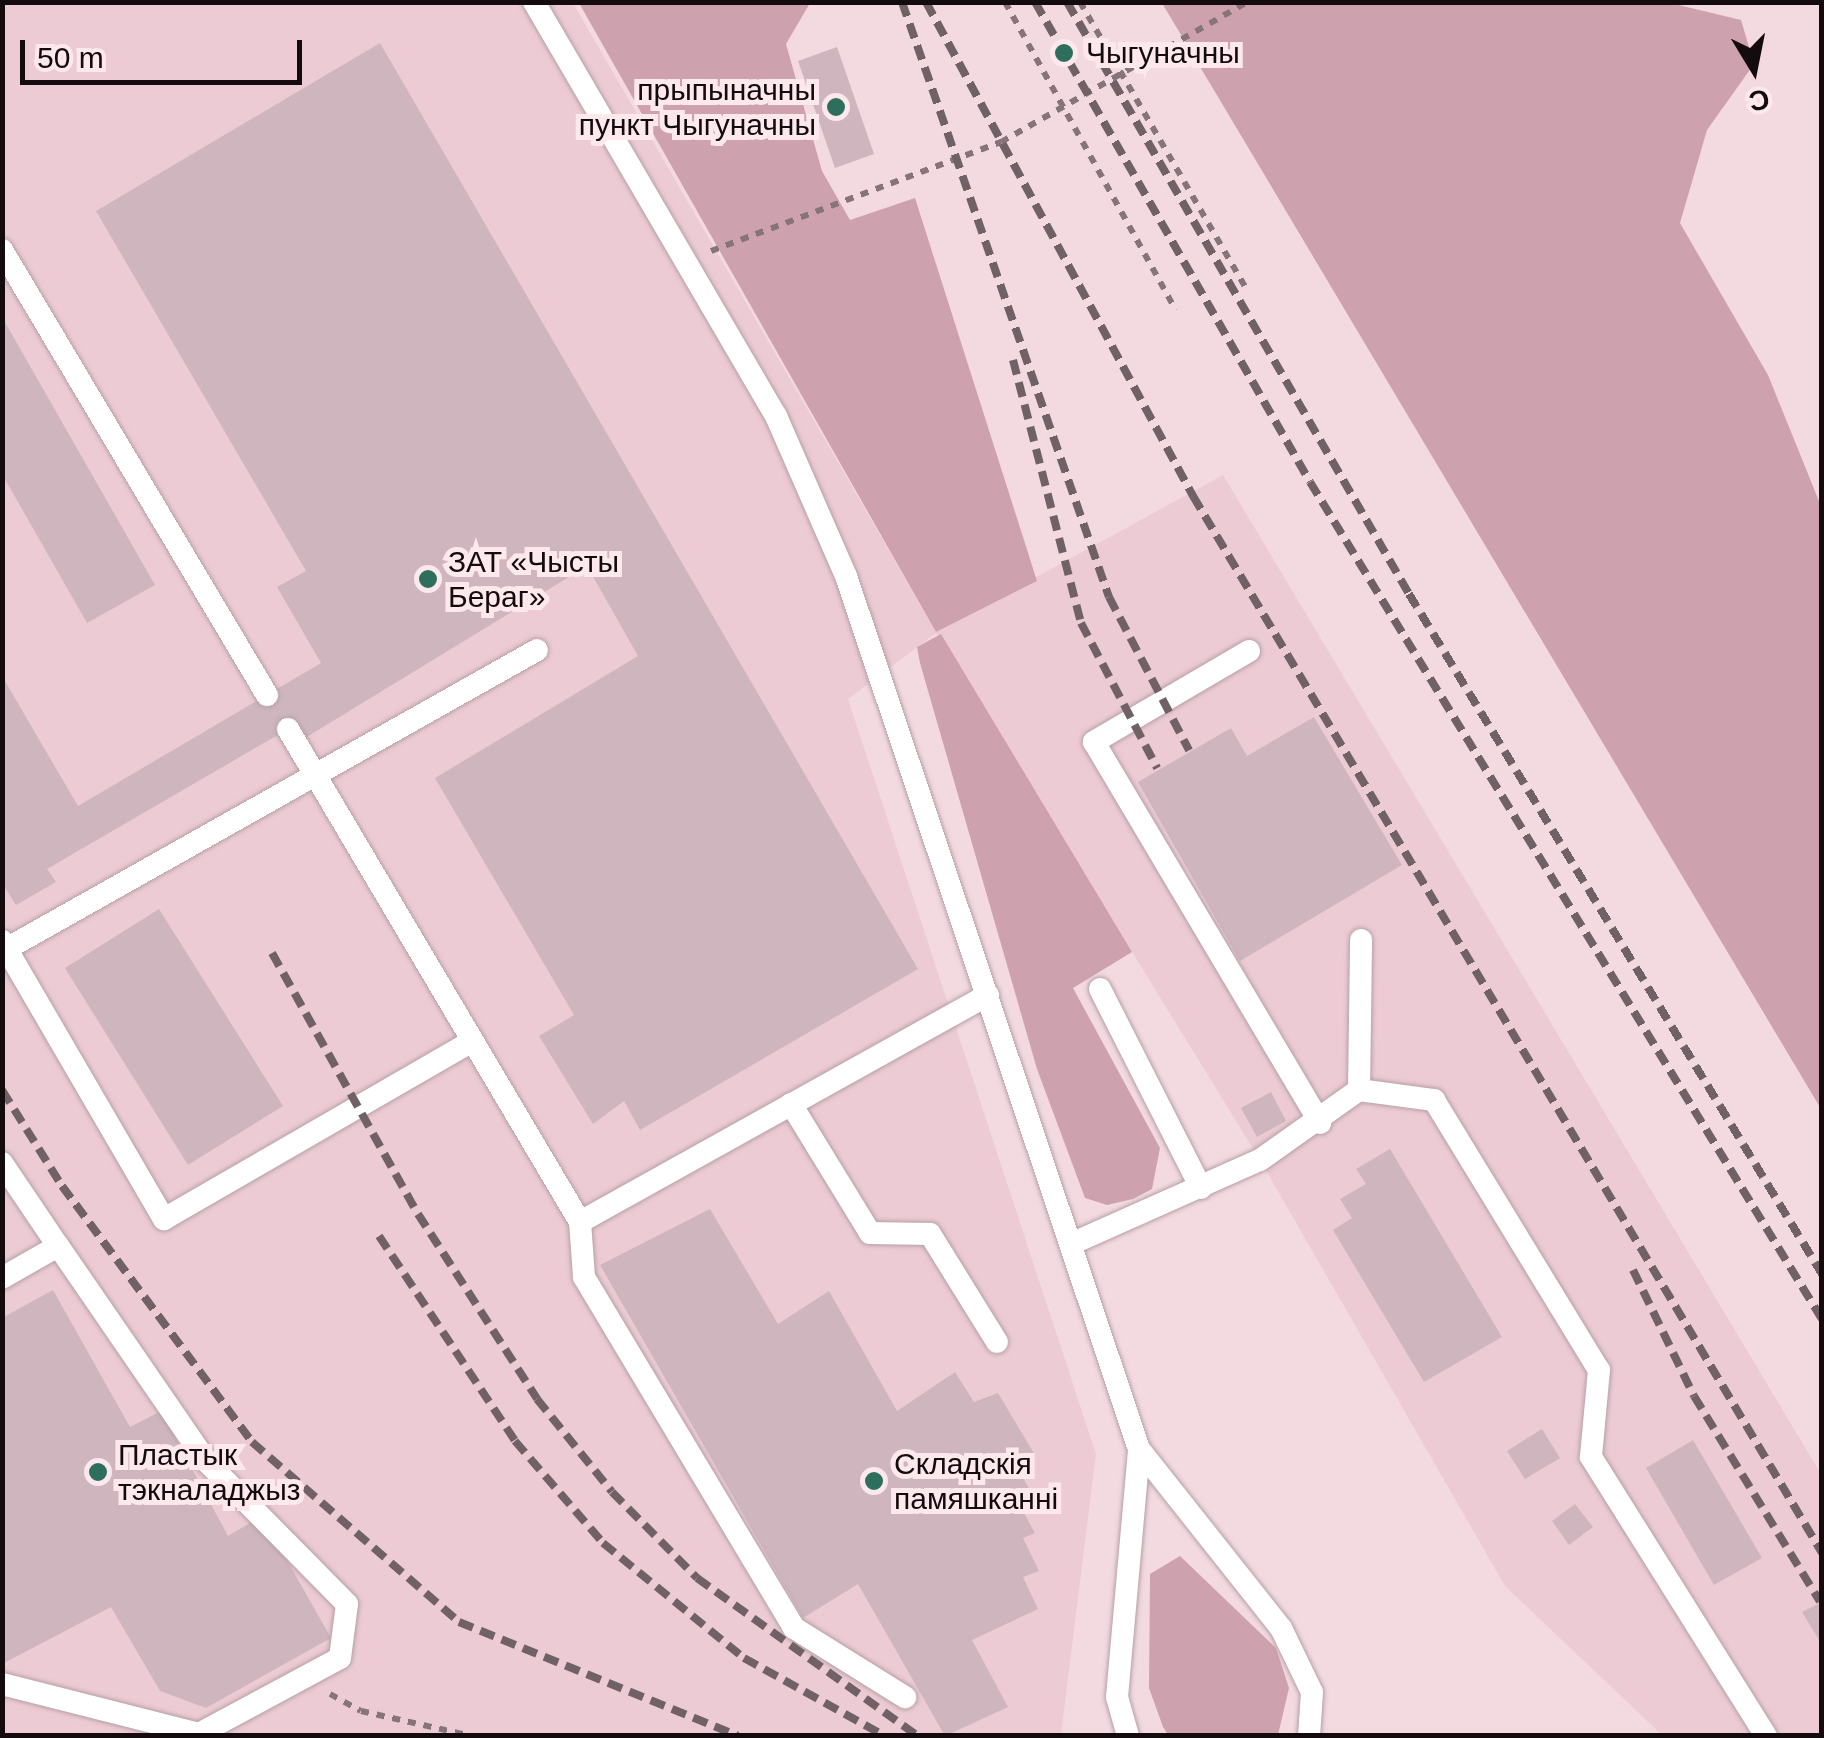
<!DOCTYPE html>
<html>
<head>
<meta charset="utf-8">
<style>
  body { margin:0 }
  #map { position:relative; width:1824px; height:1738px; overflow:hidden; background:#f3dae1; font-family:Helvetica,sans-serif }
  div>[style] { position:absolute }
  .built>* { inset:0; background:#eccbd4 }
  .green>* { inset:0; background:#cea1ae }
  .building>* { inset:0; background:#cfb6be }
  .path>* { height:6px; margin-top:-3px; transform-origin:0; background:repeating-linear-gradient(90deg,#85757a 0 8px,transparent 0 16px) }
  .roads { filter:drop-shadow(0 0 2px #b79fa6) drop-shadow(0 0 2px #b79fa6) }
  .service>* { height:22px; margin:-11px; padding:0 11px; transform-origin:11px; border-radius:11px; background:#fff }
  .rail>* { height:8px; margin-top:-4px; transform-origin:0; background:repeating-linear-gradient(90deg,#706166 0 15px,transparent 0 23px) }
  .dots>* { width:28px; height:28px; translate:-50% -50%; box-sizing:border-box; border:5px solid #fde8ee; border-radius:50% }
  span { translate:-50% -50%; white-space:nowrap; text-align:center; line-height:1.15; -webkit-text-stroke:10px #fde8ee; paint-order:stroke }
  .poi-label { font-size:30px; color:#130b0e }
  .left { translate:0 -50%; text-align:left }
  .right { translate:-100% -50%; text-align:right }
  .frame { position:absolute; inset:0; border:5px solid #130b0e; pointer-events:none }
  .north { position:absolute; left:1704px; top:20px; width:100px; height:100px; -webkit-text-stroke:8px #fde8ee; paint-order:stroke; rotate:170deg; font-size:28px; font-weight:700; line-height:40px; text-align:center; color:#130b0e }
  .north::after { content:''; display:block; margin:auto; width:35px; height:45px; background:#130b0e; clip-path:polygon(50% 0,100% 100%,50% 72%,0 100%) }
  .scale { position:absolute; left:20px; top:40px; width:282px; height:45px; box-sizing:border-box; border:5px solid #130b0e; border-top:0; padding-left:12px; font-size:30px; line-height:35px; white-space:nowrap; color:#130b0e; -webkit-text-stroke:8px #fde8ee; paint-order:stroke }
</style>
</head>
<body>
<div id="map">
  <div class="built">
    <div style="clip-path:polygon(3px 3px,573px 3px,936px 632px,1223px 475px,1821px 1474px,1821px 1735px,1662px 1735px,1505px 1586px,1260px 1160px,936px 633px,848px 699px,1096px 1454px,1061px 1735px,3px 1736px)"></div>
  </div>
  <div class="green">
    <div style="clip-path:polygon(1666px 2px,1741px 20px,1754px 64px,1707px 130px,1680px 223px,1768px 375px,1821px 506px,1821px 1109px,1162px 3px)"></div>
    <div style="clip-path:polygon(579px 3px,810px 3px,786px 44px,822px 171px,850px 220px,915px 198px,1037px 581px,936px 632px)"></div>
    <div style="clip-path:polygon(941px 634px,1132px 952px,1073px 988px,1160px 1148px,1152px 1189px,1133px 1199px,1107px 1205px,1085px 1198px,1037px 1069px,920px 663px,917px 647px)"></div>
    <div style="clip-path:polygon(1180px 1556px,1276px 1648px,1289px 1688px,1278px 1735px,1168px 1735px,1163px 1727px,1149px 1688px,1150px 1574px)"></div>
  </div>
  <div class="building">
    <div style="clip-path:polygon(380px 43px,918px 969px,640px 1130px,624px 1101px,593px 1124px,539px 1036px,574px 1015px,435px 778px,638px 656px,587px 566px,305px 738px,288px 729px,47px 869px,56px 882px,16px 905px,2px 883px,2px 676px,78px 806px,321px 663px,277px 587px,306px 571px,96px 211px)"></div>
    <div style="clip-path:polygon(837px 47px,874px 154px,835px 168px,798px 61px)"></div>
    <div style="clip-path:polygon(2px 317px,155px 585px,87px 623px,2px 474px)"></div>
    <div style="clip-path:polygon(1314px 717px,1402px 865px,1240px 961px,1138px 782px,1231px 728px,1247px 756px)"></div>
    <div style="clip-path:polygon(159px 909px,283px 1106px,188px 1165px,65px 968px)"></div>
    <div style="clip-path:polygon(1271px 1092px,1286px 1121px,1257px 1137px,1241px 1108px)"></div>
    <div style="clip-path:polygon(1390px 1149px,1502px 1337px,1424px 1382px,1333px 1230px,1352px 1218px,1340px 1199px,1366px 1184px,1356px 1169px)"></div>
    <div style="clip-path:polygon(710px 1209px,778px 1324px,829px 1291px,897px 1411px,955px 1372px,974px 1402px,998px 1393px,1035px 1455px,1016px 1466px,1034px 1497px,1019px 1504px,1035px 1533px,1023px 1538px,1039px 1571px,1023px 1577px,1038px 1609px,972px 1640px,1008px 1707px,945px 1736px,858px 1584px,803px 1618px,600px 1265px)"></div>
    <div style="clip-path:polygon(53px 1290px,130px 1427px,161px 1411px,228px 1536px,262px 1516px,331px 1638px,206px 1708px,160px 1691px,111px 1607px,2px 1664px,2px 1318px)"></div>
    <div style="clip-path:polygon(1542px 1429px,1560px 1458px,1525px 1479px,1507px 1451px)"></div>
    <div style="clip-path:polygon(1693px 1440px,1762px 1558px,1714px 1585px,1646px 1468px)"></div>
    <div style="clip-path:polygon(1575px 1504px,1593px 1527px,1569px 1545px,1552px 1521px)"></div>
    <div style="clip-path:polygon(1822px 1602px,1822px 1645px,1802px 1612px)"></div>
  </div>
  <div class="path">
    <div style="left:1005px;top:2px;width:352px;rotate:61deg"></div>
    <div style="left:1080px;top:2px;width:335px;rotate:59.9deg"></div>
    <div style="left:711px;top:251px;width:310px;rotate:-20.6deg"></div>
    <div style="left:1001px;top:142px;width:283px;rotate:-29.6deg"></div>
    <div style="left:330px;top:1694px;width:35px;rotate:29deg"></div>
    <div style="left:361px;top:1711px;width:114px;rotate:12.7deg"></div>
  </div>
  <div class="roads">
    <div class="service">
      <div style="left:534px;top:2px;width:480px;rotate:59.7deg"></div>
      <div style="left:776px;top:416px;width:175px;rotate:66.4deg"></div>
      <div style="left:846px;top:576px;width:921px;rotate:71.45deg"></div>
      <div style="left:1139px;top:1449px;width:228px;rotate:51.6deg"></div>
      <div style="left:1281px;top:1628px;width:71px;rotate:64.2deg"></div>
      <div style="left:1312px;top:1692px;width:44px;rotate:93.9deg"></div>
      <div style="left:2px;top:250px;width:518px;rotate:59.23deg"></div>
      <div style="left:1249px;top:651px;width:180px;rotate:149.6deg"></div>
      <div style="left:1094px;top:742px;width:443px;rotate:59.3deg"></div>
      <div style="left:288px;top:729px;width:573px;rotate:59.36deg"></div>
      <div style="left:580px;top:1222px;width:467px;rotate:-29.1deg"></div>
      <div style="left:2px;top:941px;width:322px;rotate:59.8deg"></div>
      <div style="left:164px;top:1219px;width:356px;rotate:-30deg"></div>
      <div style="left:8px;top:948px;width:607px;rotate:-29.39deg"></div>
      <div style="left:1100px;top:989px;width:223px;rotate:63.1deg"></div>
      <div style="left:1359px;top:1090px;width:150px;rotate:-89.2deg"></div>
      <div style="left:791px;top:1104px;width:151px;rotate:58.5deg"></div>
      <div style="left:870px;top:1233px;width:60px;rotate:1deg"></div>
      <div style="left:930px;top:1234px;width:127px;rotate:58.2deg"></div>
      <div style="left:2px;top:1163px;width:100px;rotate:56deg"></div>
      <div style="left:58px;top:1246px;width:64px;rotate:150.3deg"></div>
      <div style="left:580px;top:1222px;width:55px;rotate:85.8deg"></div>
      <div style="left:584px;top:1277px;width:409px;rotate:59.1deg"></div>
      <div style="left:794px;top:1628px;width:131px;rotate:31.9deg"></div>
      <div style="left:1071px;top:1244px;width:207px;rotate:-24deg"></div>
      <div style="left:1260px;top:1160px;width:121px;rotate:-35.3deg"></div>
      <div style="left:1359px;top:1090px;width:76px;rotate:7.6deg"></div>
      <div style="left:1434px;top:1100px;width:316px;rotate:58.6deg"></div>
      <div style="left:1599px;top:1370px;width:87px;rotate:95.3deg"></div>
      <div style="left:1591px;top:1457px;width:329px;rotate:57.9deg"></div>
      <div style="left:2px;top:1684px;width:203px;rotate:14.2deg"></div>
      <div style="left:199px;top:1734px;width:160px;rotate:-28.3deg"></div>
      <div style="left:340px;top:1658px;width:54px;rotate:-82.6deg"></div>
      <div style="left:347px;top:1604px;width:201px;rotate:-134.6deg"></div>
      <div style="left:206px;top:1461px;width:261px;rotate:-124.5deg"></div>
      <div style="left:1128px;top:1736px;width:41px;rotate:-105.8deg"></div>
      <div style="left:1117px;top:1697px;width:249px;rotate:-84.9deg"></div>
    </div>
  </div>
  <div class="rail">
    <div style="left:902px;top:2px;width:630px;rotate:70.82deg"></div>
    <div style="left:1109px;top:597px;width:173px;rotate:62.4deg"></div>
    <div style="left:926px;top:2px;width:562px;rotate:61.61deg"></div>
    <div style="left:1193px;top:496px;width:1230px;rotate:59.24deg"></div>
    <div style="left:1035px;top:2px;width:553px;rotate:60.19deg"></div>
    <div style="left:1310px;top:482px;width:981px;rotate:58.55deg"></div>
    <div style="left:1067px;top:2px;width:684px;rotate:59.98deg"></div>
    <div style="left:1409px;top:594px;width:796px;rotate:58.73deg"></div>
    <div style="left:1013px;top:360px;width:272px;rotate:75.5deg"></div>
    <div style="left:1081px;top:623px;width:164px;rotate:62.3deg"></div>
    <div style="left:272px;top:953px;width:299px;rotate:60.8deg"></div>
    <div style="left:418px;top:1214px;width:220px;rotate:57.2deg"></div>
    <div style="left:537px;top:1399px;width:119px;rotate:51.1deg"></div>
    <div style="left:612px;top:1492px;width:121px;rotate:45.3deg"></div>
    <div style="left:697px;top:1578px;width:272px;rotate:35.6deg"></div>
    <div style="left:2px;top:1090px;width:113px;rotate:58deg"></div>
    <div style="left:62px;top:1186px;width:319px;rotate:53.4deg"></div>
    <div style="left:252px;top:1442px;width:274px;rotate:41deg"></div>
    <div style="left:459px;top:1622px;width:301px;rotate:22.2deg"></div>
    <div style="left:379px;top:1236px;width:246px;rotate:56.4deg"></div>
    <div style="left:515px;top:1441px;width:135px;rotate:49.2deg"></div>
    <div style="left:603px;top:1543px;width:182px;rotate:39.2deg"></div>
    <div style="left:744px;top:1658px;width:161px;rotate:29deg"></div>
    <div style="left:1633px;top:1270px;width:140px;rotate:64.2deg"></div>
    <div style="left:1694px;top:1396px;width:241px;rotate:58.5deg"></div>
  </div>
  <div class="dots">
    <div style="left:1064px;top:53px;background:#2e6e5d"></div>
    <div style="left:836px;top:107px;background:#2e6e5d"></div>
    <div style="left:428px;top:579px;background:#2e6e5d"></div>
    <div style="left:98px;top:1472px;background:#2e6e5d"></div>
    <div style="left:874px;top:1481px;background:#2e6e5d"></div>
  </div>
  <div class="poi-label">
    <span class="left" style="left:1086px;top:53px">Чыгуначны</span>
    <span class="right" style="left:816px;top:107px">прыпыначны<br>пункт Чыгуначны</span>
    <span class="left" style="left:448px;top:579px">ЗАТ «Чысты<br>Бераг»</span>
    <span class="left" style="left:118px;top:1472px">Пластык<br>тэкналаджыз</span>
    <span class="left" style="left:894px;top:1481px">Складскія<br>памяшканні</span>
  </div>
  <div class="frame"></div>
  <div class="north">С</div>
  <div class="scale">50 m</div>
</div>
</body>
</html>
